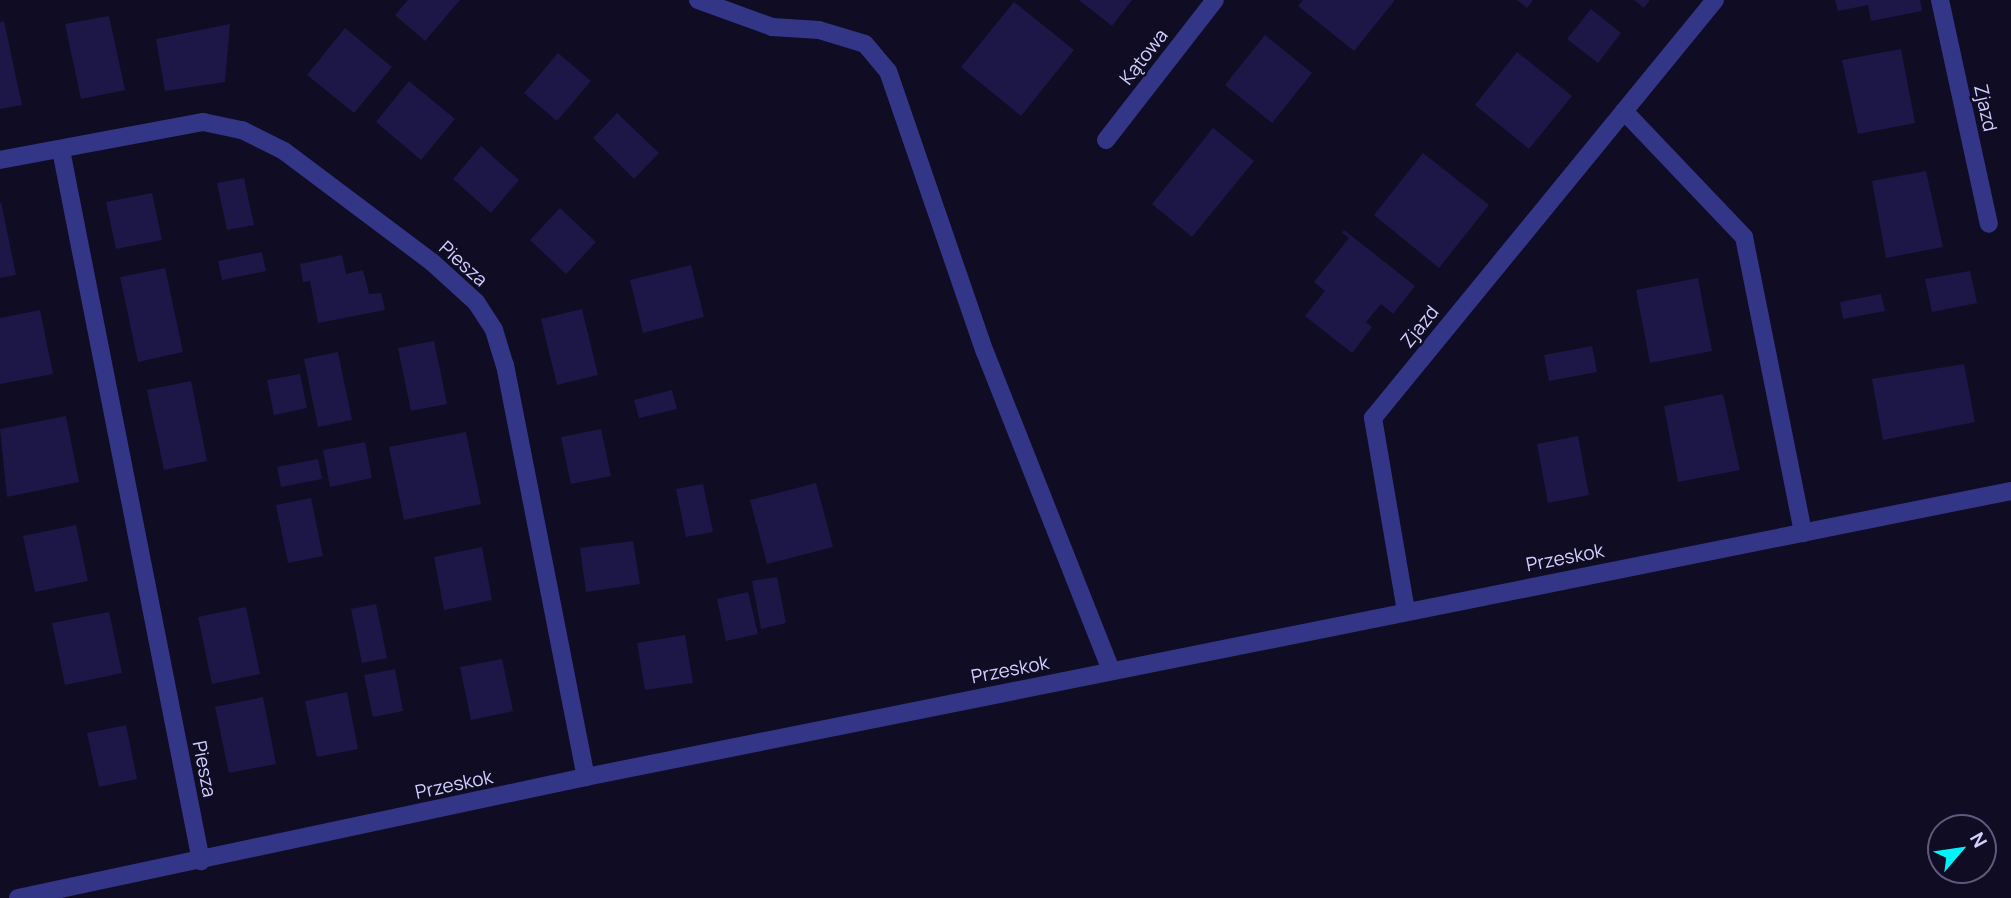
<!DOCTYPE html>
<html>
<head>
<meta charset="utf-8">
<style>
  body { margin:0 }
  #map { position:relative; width:2011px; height:898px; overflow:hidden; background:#0f0c24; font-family:Manrope,sans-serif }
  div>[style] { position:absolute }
  .building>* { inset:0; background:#1d1747 }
  .street>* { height:18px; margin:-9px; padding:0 9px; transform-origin:9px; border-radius:9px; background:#333687 }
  span { translate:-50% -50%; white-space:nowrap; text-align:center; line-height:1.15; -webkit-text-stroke:5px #0f0c24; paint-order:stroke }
  .street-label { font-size:19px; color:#d2cfff }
  .north { position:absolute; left:1927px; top:814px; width:70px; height:70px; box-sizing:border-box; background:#0f0c24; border:2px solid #5d5a7c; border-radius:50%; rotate:61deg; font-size:19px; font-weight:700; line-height:28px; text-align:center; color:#d2cfff }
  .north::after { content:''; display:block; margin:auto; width:24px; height:32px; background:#00f3fa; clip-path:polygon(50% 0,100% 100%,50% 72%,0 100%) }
</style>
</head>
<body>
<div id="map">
  <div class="building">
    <div style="clip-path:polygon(408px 0,460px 0,425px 41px,395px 15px)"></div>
    <div style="clip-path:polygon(1079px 0,1132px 0,1112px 26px)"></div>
    <div style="clip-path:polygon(1303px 0,1395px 0,1354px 51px,1298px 6px)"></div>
    <div style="clip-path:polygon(1517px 0,1533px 0,1527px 8px)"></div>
    <div style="clip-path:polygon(1634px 0,1650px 0,1644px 8px)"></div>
    <div style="clip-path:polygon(1835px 0,1920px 0,1922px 11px,1871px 21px,1868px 5px,1838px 11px)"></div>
    <div style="clip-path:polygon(1014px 2px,1074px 50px,1021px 116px,961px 67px)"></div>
    <div style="clip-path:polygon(1591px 9px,1621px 33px,1598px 63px,1567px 39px)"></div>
    <div style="clip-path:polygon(109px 16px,125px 90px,81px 99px,65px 24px)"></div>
    <div style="clip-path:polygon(4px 21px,22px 105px,0 109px,0 22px)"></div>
    <div style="clip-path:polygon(230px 24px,225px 82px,165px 91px,156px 39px)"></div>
    <div style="clip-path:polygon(345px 28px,392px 67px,354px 113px,307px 75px)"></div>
    <div style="clip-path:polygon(1265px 35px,1312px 73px,1272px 123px,1225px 85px)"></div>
    <div style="clip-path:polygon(1901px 49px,1915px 123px,1858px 134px,1842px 60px)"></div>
    <div style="clip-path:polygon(1517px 52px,1572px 96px,1529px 149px,1475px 105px)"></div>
    <div style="clip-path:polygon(558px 53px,591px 81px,557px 121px,524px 93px)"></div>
    <div style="clip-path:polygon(409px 81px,455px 119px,421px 160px,376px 122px)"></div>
    <div style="clip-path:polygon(617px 113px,659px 153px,634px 179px,593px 138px)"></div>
    <div style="clip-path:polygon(1213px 128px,1254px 161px,1192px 237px,1152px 204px)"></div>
    <div style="clip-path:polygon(481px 146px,519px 180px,491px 213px,453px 179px)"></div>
    <div style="clip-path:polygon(1423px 153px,1489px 205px,1439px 268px,1374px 215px)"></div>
    <div style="clip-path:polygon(1926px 171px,1943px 247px,1886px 258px,1872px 181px)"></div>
    <div style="clip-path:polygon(244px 178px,254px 225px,227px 230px,217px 183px)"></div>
    <div style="clip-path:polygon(152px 193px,162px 240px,116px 249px,106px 202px)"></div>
    <div style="clip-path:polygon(1px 202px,16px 275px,0 278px,0 203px)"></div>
    <div style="clip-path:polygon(560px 208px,596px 242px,566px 274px,530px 240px)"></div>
    <div style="clip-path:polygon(1344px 230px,1415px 286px,1393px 314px,1381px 304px,1366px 322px,1372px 327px,1352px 353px,1305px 316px,1325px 291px,1314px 282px,1349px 238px,1342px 233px)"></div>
    <div style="clip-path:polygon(262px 252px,266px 271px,222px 280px,218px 261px)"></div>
    <div style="clip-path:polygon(342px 255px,346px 274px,363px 270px,369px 294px,381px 293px,385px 310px,318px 323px,310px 281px,303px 282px,300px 264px)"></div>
    <div style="clip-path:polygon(691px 265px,704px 317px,643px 333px,630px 280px)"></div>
    <div style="clip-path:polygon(165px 268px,183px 352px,138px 362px,120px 277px)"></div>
    <div style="clip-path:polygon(1970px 271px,1977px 303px,1932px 312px,1925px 279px)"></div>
    <div style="clip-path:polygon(1698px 278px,1712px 351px,1650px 363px,1636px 290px)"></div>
    <div style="clip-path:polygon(1881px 294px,1885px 311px,1843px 319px,1840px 302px)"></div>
    <div style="clip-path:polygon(582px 309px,598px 375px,557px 385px,541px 319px)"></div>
    <div style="clip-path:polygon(40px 310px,53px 374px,0 384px,0 318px)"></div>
    <div style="clip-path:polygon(434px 341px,447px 404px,411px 411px,398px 348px)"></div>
    <div style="clip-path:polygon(1592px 346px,1597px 372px,1549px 381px,1544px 355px)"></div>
    <div style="clip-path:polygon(338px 352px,352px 420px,318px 427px,304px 359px)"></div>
    <div style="clip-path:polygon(1964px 364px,1975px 422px,1883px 440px,1872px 379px)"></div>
    <div style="clip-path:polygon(300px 374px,307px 408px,274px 415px,267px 380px)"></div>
    <div style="clip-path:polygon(191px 381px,207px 461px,164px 470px,147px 390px)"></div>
    <div style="clip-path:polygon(672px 390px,677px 409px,639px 418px,634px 400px)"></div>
    <div style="clip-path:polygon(1723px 394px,1740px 470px,1678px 482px,1664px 406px)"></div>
    <div style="clip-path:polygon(66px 416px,79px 482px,7px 497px,0 429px)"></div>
    <div style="clip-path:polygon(601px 429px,611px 476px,571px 484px,561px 437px)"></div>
    <div style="clip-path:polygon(466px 432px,481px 504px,404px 520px,389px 447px)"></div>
    <div style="clip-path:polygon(1578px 436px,1589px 495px,1548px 503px,1537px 444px)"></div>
    <div style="clip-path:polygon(365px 442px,372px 478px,330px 487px,323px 450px)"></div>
    <div style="clip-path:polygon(318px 459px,322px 479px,281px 487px,277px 467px)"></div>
    <div style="clip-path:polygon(816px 483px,833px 547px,767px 564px,750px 500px)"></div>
    <div style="clip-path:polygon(703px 484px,713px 532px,686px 537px,676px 489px)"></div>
    <div style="clip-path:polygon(311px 498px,323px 556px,288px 563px,276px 505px)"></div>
    <div style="clip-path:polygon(76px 525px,88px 581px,35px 592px,23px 536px)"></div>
    <div style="clip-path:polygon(633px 541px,640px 584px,586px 592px,580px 548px)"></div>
    <div style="clip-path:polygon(482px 547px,492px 600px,444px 610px,434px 557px)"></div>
    <div style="clip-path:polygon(777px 577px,786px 623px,761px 629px,752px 581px)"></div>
    <div style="clip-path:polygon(748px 592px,758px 634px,726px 641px,717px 599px)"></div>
    <div style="clip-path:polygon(376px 604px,387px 658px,362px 663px,351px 609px)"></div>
    <div style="clip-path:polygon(246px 607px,260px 674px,212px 684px,198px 617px)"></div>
    <div style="clip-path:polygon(109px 612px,122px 673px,65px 685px,52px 623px)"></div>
    <div style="clip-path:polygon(685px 635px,693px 683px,645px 690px,637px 643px)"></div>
    <div style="clip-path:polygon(502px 659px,513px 711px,471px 720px,460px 667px)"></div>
    <div style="clip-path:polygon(395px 669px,403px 711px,373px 717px,364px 675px)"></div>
    <div style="clip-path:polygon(347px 692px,358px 749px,317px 757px,305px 701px)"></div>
    <div style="clip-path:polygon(263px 697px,276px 764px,229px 773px,215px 707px)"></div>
    <div style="clip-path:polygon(126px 725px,137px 779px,99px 787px,87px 733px)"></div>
  </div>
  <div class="street">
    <div style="left:698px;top:0;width:79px;rotate:20deg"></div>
    <div style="left:772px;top:27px;width:47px;rotate:3.7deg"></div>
    <div style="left:819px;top:30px;width:48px;rotate:16.9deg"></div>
    <div style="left:865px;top:44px;width:35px;rotate:50deg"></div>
    <div style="left:888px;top:71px;width:297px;rotate:71deg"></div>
    <div style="left:985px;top:352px;width:343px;rotate:68.4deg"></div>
    <div style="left:1940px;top:0;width:229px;rotate:77.7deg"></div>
    <div style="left:1624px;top:111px;width:174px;rotate:46.4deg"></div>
    <div style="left:1744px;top:237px;width:302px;rotate:78.7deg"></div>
    <div style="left:1106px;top:140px;width:177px;rotate:-52.1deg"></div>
    <div style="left:61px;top:150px;width:725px;rotate:78.86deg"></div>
    <div style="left:0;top:160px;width:207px;rotate:-10.6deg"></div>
    <div style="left:203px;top:122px;width:40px;rotate:12deg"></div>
    <div style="left:242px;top:130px;width:47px;rotate:26.6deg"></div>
    <div style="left:284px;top:151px;width:186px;rotate:36.9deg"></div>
    <div style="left:433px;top:263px;width:58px;rotate:42.2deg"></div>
    <div style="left:476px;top:302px;width:33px;rotate:57deg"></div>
    <div style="left:494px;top:330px;width:37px;rotate:73deg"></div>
    <div style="left:505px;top:365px;width:420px;rotate:78.9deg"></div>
    <div style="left:1406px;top:611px;width:196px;rotate:-99.7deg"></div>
    <div style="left:1373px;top:418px;width:540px;rotate:-50.71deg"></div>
    <div style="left:18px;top:898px;width:581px;rotate:-12.03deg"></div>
    <div style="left:586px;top:777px;width:1453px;rotate:-11.35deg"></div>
  </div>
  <div class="street-label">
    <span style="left:1144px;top:57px;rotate:-52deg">Kątowa</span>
    <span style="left:1985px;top:108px;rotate:78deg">Zjazd</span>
    <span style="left:463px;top:264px;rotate:42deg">Piesza</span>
    <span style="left:1420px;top:327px;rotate:-51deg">Zjazd</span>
    <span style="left:1565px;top:558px;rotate:-11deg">Przeskok</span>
    <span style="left:1010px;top:670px;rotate:-11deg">Przeskok</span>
    <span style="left:204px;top:769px;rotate:79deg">Piesza</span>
    <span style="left:454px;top:785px;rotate:-12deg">Przeskok</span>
  </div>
  <div class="north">N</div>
</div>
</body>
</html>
